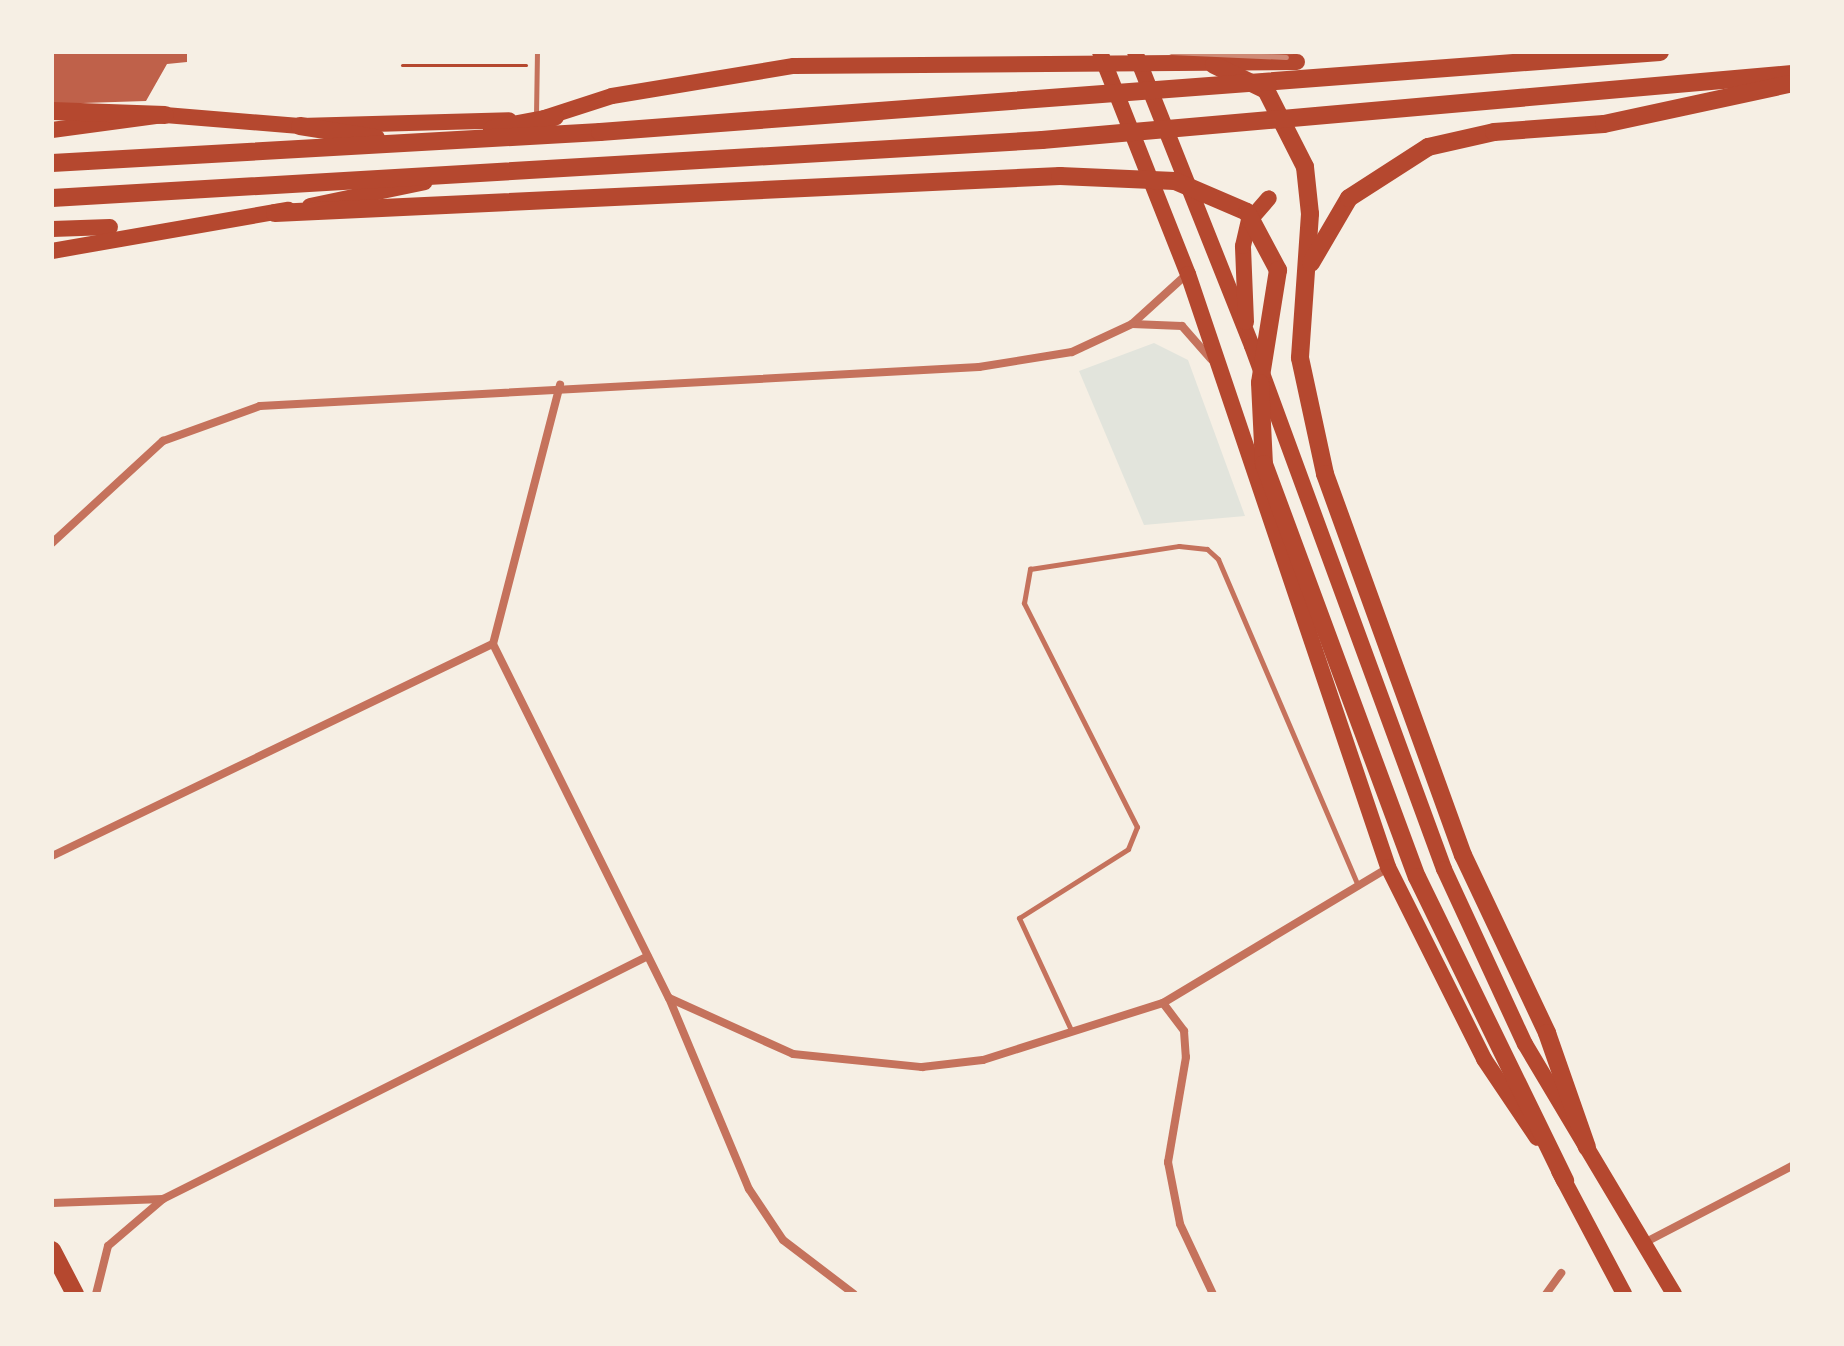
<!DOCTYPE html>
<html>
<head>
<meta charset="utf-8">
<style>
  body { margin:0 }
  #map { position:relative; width:1844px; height:1346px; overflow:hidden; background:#f6efe4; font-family:Raleway,sans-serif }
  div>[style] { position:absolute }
  .green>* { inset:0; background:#e2e4dc }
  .building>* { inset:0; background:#bf614a }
  .path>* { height:3px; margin:-1.5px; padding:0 1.5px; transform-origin:1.5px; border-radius:1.5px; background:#b5482f }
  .service>* { height:5px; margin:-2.5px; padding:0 2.5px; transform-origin:2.5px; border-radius:2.5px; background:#c5725c }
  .minor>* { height:8px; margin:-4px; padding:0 4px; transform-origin:4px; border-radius:4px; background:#c5725c }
  .secondary>* { height:16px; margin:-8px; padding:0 8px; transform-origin:8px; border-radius:8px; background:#b5482f }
  .trunk>* { height:18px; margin:-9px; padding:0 9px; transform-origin:9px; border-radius:9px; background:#b5482f }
  .rail>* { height:5px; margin:-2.5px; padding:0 2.5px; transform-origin:2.5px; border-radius:2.5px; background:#cf8b77 }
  span { translate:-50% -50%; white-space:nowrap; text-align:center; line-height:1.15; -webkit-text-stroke:7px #f6efe4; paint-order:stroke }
  .frame { position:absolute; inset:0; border:54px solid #f6efe4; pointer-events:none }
</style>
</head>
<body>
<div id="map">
  <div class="green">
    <div style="clip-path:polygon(1154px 343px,1188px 360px,1245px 516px,1144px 525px,1079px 371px)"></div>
  </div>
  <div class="building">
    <div style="clip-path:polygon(52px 52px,187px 52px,187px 62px,167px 64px,146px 101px,52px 104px)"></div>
  </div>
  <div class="path">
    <div style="left:402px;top:65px;width:124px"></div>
  </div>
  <div class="service">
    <div style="left:536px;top:115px;width:63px;rotate:-89.1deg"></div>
    <div style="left:1072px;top:1032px;width:126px;rotate:-114.9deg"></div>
    <div style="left:1019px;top:918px;width:129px;rotate:-32.3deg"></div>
    <div style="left:1128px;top:849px;width:24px;rotate:-68deg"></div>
    <div style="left:1137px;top:827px;width:251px;rotate:-116.8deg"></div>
    <div style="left:1024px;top:603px;width:35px;rotate:-80deg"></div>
    <div style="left:1030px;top:569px;width:151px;rotate:-8.8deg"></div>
    <div style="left:1179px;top:546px;width:28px;rotate:6deg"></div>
    <div style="left:1207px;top:549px;width:15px;rotate:42deg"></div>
    <div style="left:1218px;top:559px;width:356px;rotate:66.8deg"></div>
  </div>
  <div class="minor">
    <div style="left:1187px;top:274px;width:74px;rotate:137.7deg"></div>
    <div style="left:1132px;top:324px;width:50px;rotate:2.3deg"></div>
    <div style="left:1182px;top:326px;width:44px;rotate:48.7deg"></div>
    <div style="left:52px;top:543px;width:151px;rotate:-42.6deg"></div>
    <div style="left:163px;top:441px;width:103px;rotate:-19.8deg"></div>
    <div style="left:260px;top:406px;width:720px;rotate:-3.1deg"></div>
    <div style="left:979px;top:367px;width:94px;rotate:-9.2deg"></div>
    <div style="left:1072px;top:352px;width:66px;rotate:-25deg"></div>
    <div style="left:493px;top:644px;width:395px;rotate:63.6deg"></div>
    <div style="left:669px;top:998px;width:207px;rotate:67.3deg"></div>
    <div style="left:749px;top:1189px;width:61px;rotate:56.3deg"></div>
    <div style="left:783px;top:1240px;width:89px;rotate:37.3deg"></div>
    <div style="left:52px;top:856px;width:489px;rotate:-25.7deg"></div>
    <div style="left:493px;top:644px;width:268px;rotate:-75.5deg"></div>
    <div style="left:669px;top:998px;width:136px;rotate:24.3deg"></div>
    <div style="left:793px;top:1054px;width:130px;rotate:5.8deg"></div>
    <div style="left:922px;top:1067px;width:61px;rotate:-6.5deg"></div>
    <div style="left:983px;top:1060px;width:189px;rotate:-17.6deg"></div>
    <div style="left:1163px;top:1003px;width:262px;rotate:-31deg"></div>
    <div style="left:1163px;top:1003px;width:35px;rotate:53deg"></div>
    <div style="left:1184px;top:1031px;width:26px;rotate:86deg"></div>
    <div style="left:1186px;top:1057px;width:107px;rotate:99.7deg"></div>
    <div style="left:1168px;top:1162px;width:63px;rotate:79deg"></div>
    <div style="left:1180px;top:1224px;width:77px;rotate:64.8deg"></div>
    <div style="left:163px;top:1199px;width:542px;rotate:-26.61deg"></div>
    <div style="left:52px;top:1203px;width:111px;rotate:-2.1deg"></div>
    <div style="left:163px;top:1199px;width:72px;rotate:139.5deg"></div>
    <div style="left:108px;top:1246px;width:49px;rotate:104deg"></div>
    <div style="left:1644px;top:1243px;width:167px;rotate:-27.5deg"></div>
    <div style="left:1546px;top:1294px;width:26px;rotate:-54deg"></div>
  </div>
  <div class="secondary">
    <div style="left:1100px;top:52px;width:239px;rotate:68.4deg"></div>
    <div style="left:1188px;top:274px;width:626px;rotate:71.36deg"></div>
    <div style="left:1388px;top:867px;width:215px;rotate:63.4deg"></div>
    <div style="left:1484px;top:1059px;width:95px;rotate:56.1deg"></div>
    <div style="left:1135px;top:52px;width:316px;rotate:68.3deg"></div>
    <div style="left:1252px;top:346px;width:557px;rotate:69.84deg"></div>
    <div style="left:1444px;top:869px;width:193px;rotate:65.2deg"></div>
    <div style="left:1525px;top:1044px;width:291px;rotate:59.2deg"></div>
    <div style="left:544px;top:118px;width:71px;rotate:-17.9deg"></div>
    <div style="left:612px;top:96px;width:184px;rotate:-9.4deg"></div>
    <div style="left:794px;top:66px;width:503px;rotate:-0.46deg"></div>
    <div style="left:52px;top:130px;width:114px;rotate:-7.6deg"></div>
    <div style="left:165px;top:115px;width:135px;rotate:4.7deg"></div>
    <div style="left:300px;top:126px;width:209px;rotate:-1.6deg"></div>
    <div style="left:310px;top:206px;width:117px;rotate:-11.8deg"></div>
    <div style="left:52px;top:229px;width:58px;rotate:-2deg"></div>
    <div style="left:52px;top:251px;width:240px;rotate:-9.9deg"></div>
    <div style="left:1246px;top:322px;width:76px;rotate:-92.3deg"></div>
    <div style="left:1243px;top:246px;width:26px;rotate:-77deg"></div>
    <div style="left:1249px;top:221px;width:30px;rotate:-49deg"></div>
    <div style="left:1559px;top:1171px;width:139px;rotate:62.1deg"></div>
  </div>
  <div class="trunk">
    <div style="left:1214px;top:65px;width:58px;rotate:25.7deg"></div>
    <div style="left:1266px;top:90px;width:86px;rotate:63.1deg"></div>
    <div style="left:1305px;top:167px;width:47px;rotate:83.9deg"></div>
    <div style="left:1310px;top:214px;width:144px;rotate:94deg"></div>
    <div style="left:1300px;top:358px;width:119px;rotate:77.8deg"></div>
    <div style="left:1325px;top:474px;width:405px;rotate:70.1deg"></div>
    <div style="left:1463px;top:855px;width:197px;rotate:64.7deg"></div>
    <div style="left:1547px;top:1033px;width:121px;rotate:70.7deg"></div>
    <div style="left:52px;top:111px;width:113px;rotate:2deg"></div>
    <div style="left:300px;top:126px;width:77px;rotate:9deg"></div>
    <div style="left:492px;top:129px;width:64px;rotate:-10.8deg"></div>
    <div style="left:52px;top:163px;width:549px;rotate:-3.24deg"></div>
    <div style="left:600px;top:132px;width:1063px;rotate:-4.32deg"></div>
    <div style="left:52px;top:198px;width:992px;rotate:-3.35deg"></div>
    <div style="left:1042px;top:140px;width:753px;rotate:-5.03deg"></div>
    <div style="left:275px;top:213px;width:786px;rotate:-2.7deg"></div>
    <div style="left:1060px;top:176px;width:115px;rotate:2.5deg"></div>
    <div style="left:1175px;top:181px;width:78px;rotate:23.3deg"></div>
    <div style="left:1247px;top:212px;width:66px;rotate:61.9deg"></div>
    <div style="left:1278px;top:270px;width:114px;rotate:99.1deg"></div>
    <div style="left:1260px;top:383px;width:81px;rotate:87.2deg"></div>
    <div style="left:1264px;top:464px;width:440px;rotate:69.7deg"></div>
    <div style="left:1417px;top:877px;width:338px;rotate:64deg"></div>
    <div style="left:1311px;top:263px;width:75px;rotate:-59.7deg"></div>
    <div style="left:1349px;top:198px;width:94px;rotate:-32.8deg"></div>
    <div style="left:1428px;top:147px;width:68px;rotate:-12.8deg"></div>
    <div style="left:1494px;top:132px;width:110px;rotate:-4.2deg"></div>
    <div style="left:1604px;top:124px;width:189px;rotate:-12.2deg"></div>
    <div style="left:52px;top:1250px;width:50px;rotate:62.4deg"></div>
  </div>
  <div class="rail">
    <div style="left:1171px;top:52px;width:115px;rotate:2.5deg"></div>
  </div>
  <div class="frame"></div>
</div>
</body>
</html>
